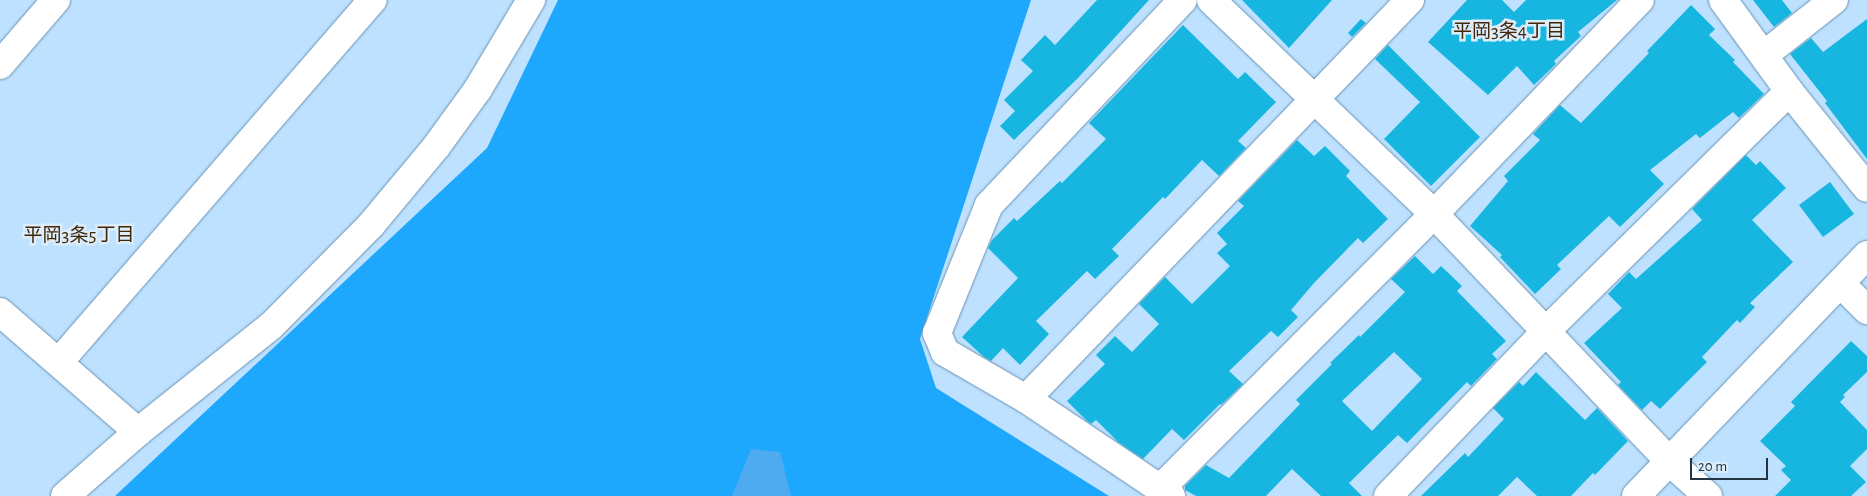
<!DOCTYPE html>
<html>
<head>
<meta charset="utf-8">
<style>
  body { margin:0 }
  #map { position:relative; width:1867px; height:496px; overflow:hidden; background:#bee1ff; font-family:"Alegreya Sans","Noto Sans JP",sans-serif }
  div>[style] { position:absolute }
  .forest>* { inset:0; background:#1ea8fd }
  .water>* { inset:0; background:#4fabef }
  .building>* { inset:0; background:#17b6e1 }
  .roads { filter:drop-shadow(0 0 1px #6993b4) drop-shadow(0 0 1px #6993b4) }
  .minor>* { height:28px; margin:-14px; padding:0 14px; transform-origin:14px; border-radius:14px; background:#fff }
  span { translate:-50% -50%; white-space:nowrap; text-align:center; line-height:1.15; -webkit-text-stroke:5px #dbecfb; paint-order:stroke }
  .neighbourhood-label { font-size:19px; color:#422607 }
  .scale { position:absolute; left:1690px; top:458px; width:78px; height:22px; box-sizing:border-box; border:2px solid #233543; border-top:0; padding-left:6px; font-size:15px; line-height:18px; white-space:nowrap; color:#233543; -webkit-text-stroke:4px #dbecfb; paint-order:stroke }
</style>
</head>
<body>
<div id="map">
  <div class="forest">
    <div style="clip-path:polygon(558px 0,1031px 0,920px 339px,936px 388px,1109px 496px,115px 496px,487px 148px)"></div>
  </div>
  <div class="water">
    <div style="clip-path:polygon(751px 449px,780px 452px,791px 496px,732px 496px)"></div>
  </div>
  <div class="building">
    <div style="clip-path:polygon(1097px 0,1149px 0,1078px 78px,1014px 140px,1000px 126px,1015px 111px,1004px 100px,1033px 71px,1021px 60px,1045px 35px,1055px 45px)"></div>
    <div style="clip-path:polygon(1242px 0,1332px 0,1289px 48px)"></div>
    <div style="clip-path:polygon(1467px 0,1502px 0,1514px 12px,1526px 0,1617px 0,1578px 32px,1581px 36px,1554px 61px,1556px 64px,1534px 85px,1517px 66px,1488px 95px,1428px 42px)"></div>
    <div style="clip-path:polygon(1753px 0,1782px 0,1792px 13px,1774px 27px)"></div>
    <div style="clip-path:polygon(1691px 5px,1715px 29px,1709px 35px,1735px 60px,1733px 62px,1764px 94px,1739px 118px,1733px 112px,1700px 138px,1696px 134px,1650px 170px,1664px 184px,1620px 227px,1609px 216px,1557px 265px,1561px 269px,1535px 294px,1500px 257px,1502px 255px,1470px 226px,1508px 181px,1504px 176px,1540px 140px,1533px 134px,1560px 105px,1581px 123px,1649px 53px,1647px 51px)"></div>
    <div style="clip-path:polygon(1361px 19px,1366px 23px,1352px 37px,1348px 33px)"></div>
    <div style="clip-path:polygon(1867px 19px,1867px 159px,1825px 103px,1827px 101px,1790px 54px,1811px 38px,1823px 52px)"></div>
    <div style="clip-path:polygon(1183px 25px,1238px 79px,1245px 72px,1276px 102px,1238px 141px,1246px 148px,1219px 176px,1202px 160px,1165px 199px,1163px 197px,1112px 249px,1119px 256px,1095px 279px,1087px 271px,1036px 321px,1049px 334px,1020px 365px,1003px 348px,991px 361px,984px 357px,962px 337px,1018px 278px,988px 248px,992px 240px,1014px 218px,1017px 221px,1060px 181px,1062px 183px,1106px 139px,1089px 123px)"></div>
    <div style="clip-path:polygon(1388px 45px,1480px 137px,1431px 186px,1384px 139px,1420px 102px,1375px 59px)"></div>
    <div style="clip-path:polygon(1297px 140px,1314px 156px,1325px 146px,1350px 171px,1346px 176px,1388px 219px,1363px 243px,1358px 238px,1314px 283px,1291px 310px,1298px 317px,1278px 337px,1271px 331px,1229px 371px,1243px 384px,1221px 405px,1220px 404px,1184px 440px,1172px 429px,1143px 459px,1118px 442px,1096px 420px,1091px 424px,1086px 420px,1067px 401px,1105px 364px,1096px 355px,1115px 336px,1132px 352px,1159px 324px,1139px 304px,1165px 277px,1192px 304px,1230px 266px,1217px 253px,1227px 244px,1217px 233px,1244px 206px,1238px 201px)"></div>
    <div style="clip-path:polygon(1746px 155px,1756px 165px,1760px 161px,1786px 188px,1752px 220px,1793px 262px,1750px 303px,1755px 307px,1740px 323px,1737px 320px,1702px 357px,1707px 362px,1660px 409px,1651px 401px,1642px 410px,1618px 385px,1621px 382px,1584px 343px,1622px 308px,1608px 294px,1629px 272px,1636px 279px,1702px 220px,1692px 209px)"></div>
    <div style="clip-path:polygon(1830px 182px,1854px 214px,1823px 237px,1799px 205px)"></div>
    <div style="clip-path:polygon(evenodd,1415px 256px,1433px 274px,1441px 266px,1462px 286px,1457px 291px,1506px 341px,1492px 354px,1497px 359px,1471px 386px,1467px 382px,1407px 443px,1398px 435px,1349px 483px,1362px 496px,1321px 496px,1292px 469px,1266px 496px,1196px 496px,1185px 490px,1185px 486px,1206px 465px,1229px 478px,1300px 404px,1296px 400px,1332px 364px,1330px 363px,1359px 335px,1360px 337px,1405px 292px,1391px 279px,1415px 256px,1394px 352px,1422px 379px,1372px 431px,1342px 401px,1394px 352px)"></div>
    <div style="clip-path:polygon(1851px 341px,1867px 356px,1867px 372px,1843px 395px,1845px 397px,1840px 402px,1867px 430px,1867px 449px,1850px 466px,1866px 482px,1851px 496px,1775px 496px,1791px 480px,1781px 470px,1786px 466px,1760px 441px,1795px 406px,1791px 402px)"></div>
    <div style="clip-path:polygon(1536px 372px,1585px 420px,1597px 408px,1628px 441px,1595px 475px,1593px 473px,1571px 496px,1537px 496px,1517px 477px,1498px 496px,1421px 496px,1465px 453px,1468px 457px,1504px 419px,1493px 408px,1519px 382px,1523px 386px)"></div>
  </div>
  <div class="roads">
    <div class="minor">
      <div style="left:1211px;top:0;width:309px;rotate:43.8deg"></div>
      <div style="left:1434px;top:214px;width:342px;rotate:46.4deg"></div>
      <div style="left:1670px;top:462px;width:51px;rotate:41.8deg"></div>
      <div style="left:1723px;top:0;width:112px;rotate:54deg"></div>
      <div style="left:1789px;top:91px;width:124px;rotate:51.2deg"></div>
      <div style="left:1764px;top:55px;width:89px;rotate:-38.2deg"></div>
      <div style="left:0;top:65px;width:86px;rotate:-49.3deg"></div>
      <div style="left:1841px;top:284px;width:37px;rotate:45deg"></div>
      <div style="left:0;top:312px;width:183px;rotate:41deg"></div>
      <div style="left:59px;top:362px;width:479px;rotate:-49.1deg"></div>
      <div style="left:1026px;top:399px;width:554px;rotate:-46.1deg"></div>
      <div style="left:1160px;top:489px;width:388px;rotate:-45.1deg"></div>
      <div style="left:1434px;top:214px;width:297px;rotate:-46.1deg"></div>
      <div style="left:65px;top:496px;width:97px;rotate:-41.2deg"></div>
      <div style="left:138px;top:432px;width:170px;rotate:-38.6deg"></div>
      <div style="left:271px;top:326px;width:142px;rotate:-45.3deg"></div>
      <div style="left:371px;top:225px;width:102px;rotate:-50.2deg"></div>
      <div style="left:436px;top:147px;width:72px;rotate:-54.1deg"></div>
      <div style="left:478px;top:89px;width:104px;rotate:-59.2deg"></div>
      <div style="left:1171px;top:496px;width:174px;rotate:-146.2deg"></div>
      <div style="left:1026px;top:399px;width:94px;rotate:-149.9deg"></div>
      <div style="left:945px;top:352px;width:21px;rotate:-113deg"></div>
      <div style="left:937px;top:333px;width:138px;rotate:-67.9deg"></div>
      <div style="left:989px;top:205px;width:282px;rotate:-46.6deg"></div>
      <div style="left:1388px;top:496px;width:227px;rotate:-46.2deg"></div>
      <div style="left:1545px;top:332px;width:343px;rotate:-44.6deg"></div>
      <div style="left:1636px;top:496px;width:334px;rotate:-46.2deg"></div>
    </div>
  </div>
  <div class="neighbourhood-label">
    <span style="left:1509px;top:32px">平岡3条4丁目</span>
    <span style="left:79px;top:236px">平岡3条5丁目</span>
  </div>
  <div class="scale">20 m</div>
</div>
</body>
</html>
